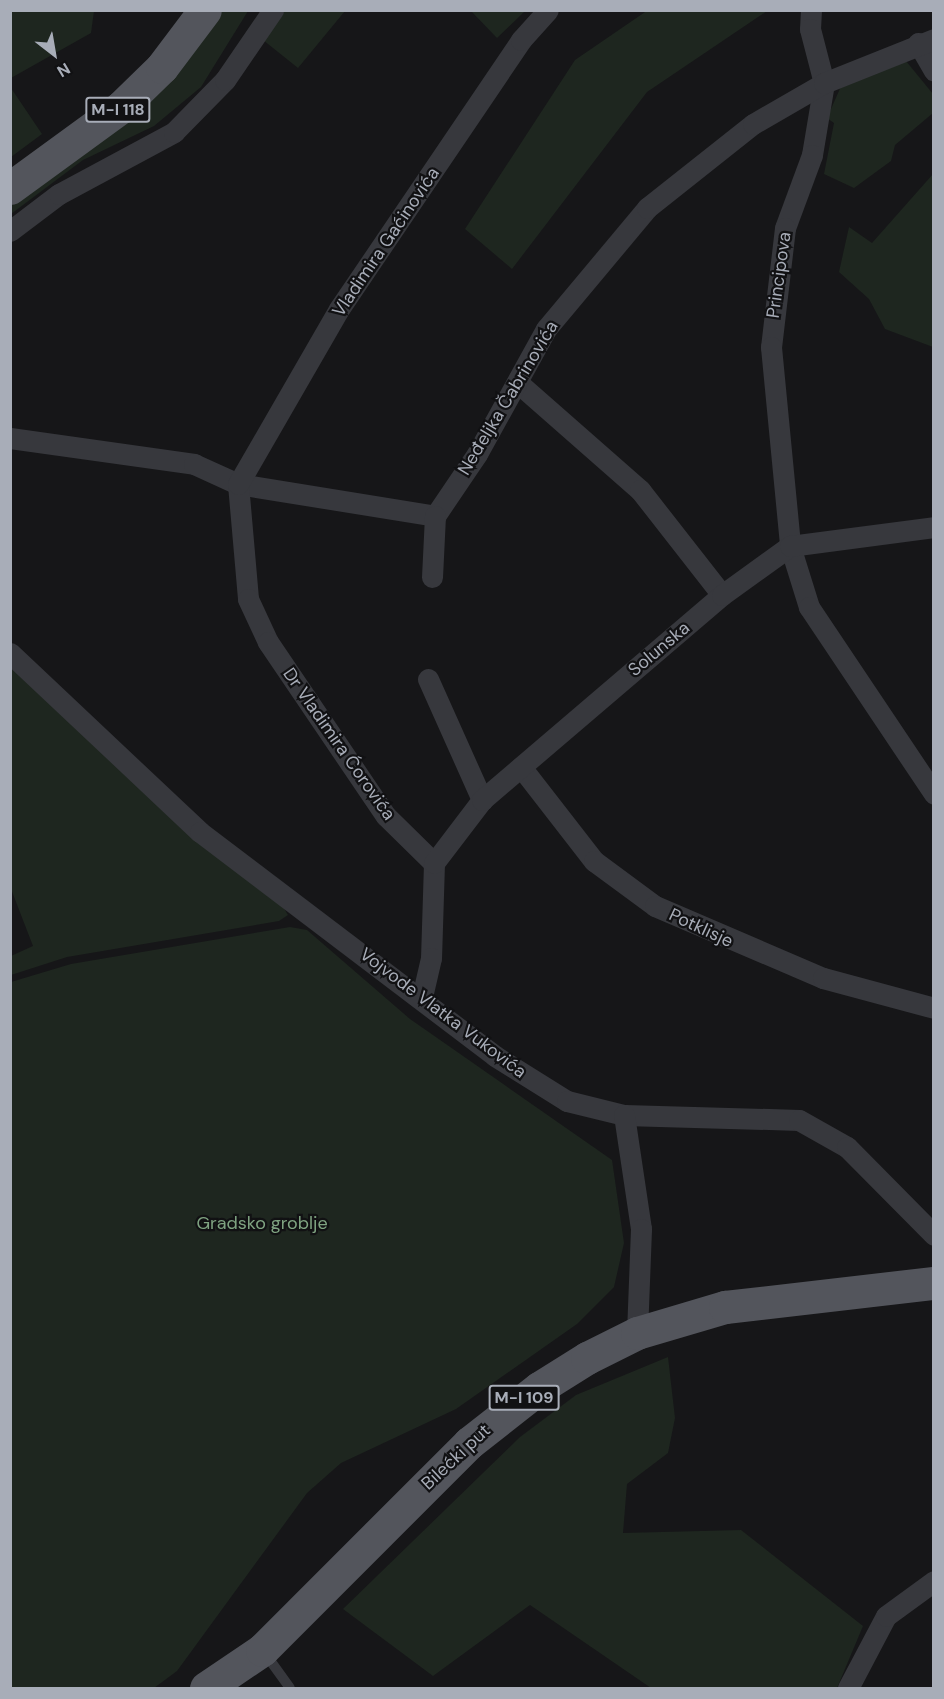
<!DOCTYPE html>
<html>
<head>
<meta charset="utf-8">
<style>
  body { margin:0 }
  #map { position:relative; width:944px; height:1699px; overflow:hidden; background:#161618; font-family:"DM Sans",sans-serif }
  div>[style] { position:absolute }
  .green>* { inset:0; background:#1e261f }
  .service>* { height:10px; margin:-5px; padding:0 5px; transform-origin:5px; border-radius:5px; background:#37383d }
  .minor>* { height:21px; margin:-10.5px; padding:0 10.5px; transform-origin:10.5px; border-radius:10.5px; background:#37383d }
  .primary>* { height:33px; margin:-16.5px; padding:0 16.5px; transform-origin:16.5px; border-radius:16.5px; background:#53555c }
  span { translate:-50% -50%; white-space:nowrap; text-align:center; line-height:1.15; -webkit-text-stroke:4.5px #111113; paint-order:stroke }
  .shield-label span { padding:2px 4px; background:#111113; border:2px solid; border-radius:4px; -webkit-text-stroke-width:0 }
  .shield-label { font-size:16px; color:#a8adb8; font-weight:700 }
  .street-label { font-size:18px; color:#a8adb8 }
  .park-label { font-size:18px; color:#7fa381 }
  .frame { position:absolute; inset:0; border:12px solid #a8adb8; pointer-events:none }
  .north { position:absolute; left:24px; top:24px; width:60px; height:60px; -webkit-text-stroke:4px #111113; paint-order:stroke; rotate:149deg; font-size:16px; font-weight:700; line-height:24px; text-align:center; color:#a8adb8 }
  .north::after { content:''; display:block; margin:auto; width:21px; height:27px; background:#a8adb8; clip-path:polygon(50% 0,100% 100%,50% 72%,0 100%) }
</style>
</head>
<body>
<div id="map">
  <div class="green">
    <div style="clip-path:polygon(11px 10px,94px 10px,94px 11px,91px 33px,11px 78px)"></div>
    <div style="clip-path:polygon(648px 10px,767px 11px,647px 92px,512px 269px,465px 229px,575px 60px)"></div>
    <div style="clip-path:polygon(213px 11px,248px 11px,201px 87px,154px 126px,83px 160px,11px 214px,10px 200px)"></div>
    <div style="clip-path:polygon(282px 11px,345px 11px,298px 68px,263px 40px)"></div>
    <div style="clip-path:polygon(471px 11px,525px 11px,497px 38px)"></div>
    <div style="clip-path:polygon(897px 50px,933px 94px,933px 113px,895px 145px,891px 161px,854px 188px,824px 174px,834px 123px,827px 118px,846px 75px)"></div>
    <div style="clip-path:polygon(11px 88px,42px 134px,11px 157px,10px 157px)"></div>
    <div style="clip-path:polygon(933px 174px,933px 347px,885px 329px,869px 299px,839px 272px,849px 227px,872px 243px)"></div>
    <div style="clip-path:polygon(10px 661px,280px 902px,288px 915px,279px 921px,67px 957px,11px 975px,11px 956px,33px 946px,11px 889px)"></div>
    <div style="clip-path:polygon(290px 927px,307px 930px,410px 1019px,612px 1160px,624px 1243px,614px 1287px,577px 1324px,456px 1409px,341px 1463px,307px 1493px,177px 1671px,154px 1688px,11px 1688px,11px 982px,71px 964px)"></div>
    <div style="clip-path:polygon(668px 1357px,675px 1418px,668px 1453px,627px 1484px,623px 1533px,741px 1530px,863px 1626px,837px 1688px,651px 1688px,530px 1605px,433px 1676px,343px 1609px,520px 1437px,576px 1395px)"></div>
  </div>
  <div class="service">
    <div style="left:264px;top:1652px;width:44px;rotate:54.2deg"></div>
  </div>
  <div class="minor">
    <div style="left:811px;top:10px;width:19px;rotate:93deg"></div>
    <div style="left:810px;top:29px;width:56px;rotate:75.5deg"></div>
    <div style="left:824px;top:83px;width:73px;rotate:99.5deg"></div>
    <div style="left:812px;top:155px;width:78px;rotate:110.3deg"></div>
    <div style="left:785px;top:228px;width:120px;rotate:96.7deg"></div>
    <div style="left:771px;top:347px;width:200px;rotate:84.5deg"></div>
    <div style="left:790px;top:546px;width:64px;rotate:72.7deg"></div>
    <div style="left:809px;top:607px;width:225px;rotate:56.2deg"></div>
    <div style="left:918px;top:43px;width:32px;rotate:60deg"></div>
    <div style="left:10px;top:231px;width:61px;rotate:-37.1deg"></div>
    <div style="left:59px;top:194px;width:131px;rotate:-28.3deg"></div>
    <div style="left:174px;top:132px;width:73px;rotate:-45.6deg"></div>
    <div style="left:225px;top:80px;width:85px;rotate:-55.6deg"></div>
    <div style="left:517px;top:382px;width:164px;rotate:41.3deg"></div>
    <div style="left:640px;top:490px;width:133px;rotate:52deg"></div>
    <div style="left:10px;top:438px;width:186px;rotate:8deg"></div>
    <div style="left:194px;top:464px;width:48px;rotate:24.4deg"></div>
    <div style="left:238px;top:484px;width:200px;rotate:9.2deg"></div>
    <div style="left:238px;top:484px;width:115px;rotate:85deg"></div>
    <div style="left:248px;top:599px;width:47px;rotate:65.1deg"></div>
    <div style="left:268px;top:642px;width:210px;rotate:55.9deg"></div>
    <div style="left:386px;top:816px;width:67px;rotate:44.4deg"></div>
    <div style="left:434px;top:863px;width:95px;rotate:91.8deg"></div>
    <div style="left:431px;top:958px;width:39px;rotate:103deg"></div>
    <div style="left:238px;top:484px;width:202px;rotate:-60deg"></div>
    <div style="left:339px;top:309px;width:325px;rotate:-55.9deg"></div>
    <div style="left:521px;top:40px;width:40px;rotate:-48deg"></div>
    <div style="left:435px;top:516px;width:75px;rotate:-55.9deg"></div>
    <div style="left:477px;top:454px;width:143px;rotate:-61.1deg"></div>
    <div style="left:546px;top:329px;width:158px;rotate:-50.1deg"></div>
    <div style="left:647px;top:208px;width:135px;rotate:-38.4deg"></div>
    <div style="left:753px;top:124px;width:82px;rotate:-30deg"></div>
    <div style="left:824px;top:83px;width:118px;rotate:-21.8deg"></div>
    <div style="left:432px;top:577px;width:61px;rotate:-87.2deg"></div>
    <div style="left:10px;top:653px;width:261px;rotate:43.3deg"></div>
    <div style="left:200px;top:832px;width:370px;rotate:37.2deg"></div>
    <div style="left:495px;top:1056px;width:85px;rotate:32deg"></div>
    <div style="left:567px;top:1101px;width:59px;rotate:13.8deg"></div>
    <div style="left:624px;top:1115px;width:175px;rotate:1.6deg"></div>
    <div style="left:799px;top:1120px;width:55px;rotate:29.4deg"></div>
    <div style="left:847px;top:1147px;width:124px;rotate:45.3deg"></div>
    <div style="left:428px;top:679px;width:133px;rotate:65.9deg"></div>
    <div style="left:521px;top:767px;width:119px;rotate:52.2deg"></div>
    <div style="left:594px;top:861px;width:76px;rotate:36.4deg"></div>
    <div style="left:655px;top:906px;width:183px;rotate:23.2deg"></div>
    <div style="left:823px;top:978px;width:115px;rotate:15.1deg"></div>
    <div style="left:434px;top:863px;width:79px;rotate:-52.7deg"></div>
    <div style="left:482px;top:800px;width:316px;rotate:-40.5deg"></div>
    <div style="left:722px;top:595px;width:84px;rotate:-35.8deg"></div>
    <div style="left:790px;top:546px;width:145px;rotate:-7.5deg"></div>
    <div style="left:624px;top:1115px;width:115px;rotate:81.5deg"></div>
    <div style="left:641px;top:1229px;width:104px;rotate:92.2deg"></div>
    <div style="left:848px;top:1688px;width:81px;rotate:-62.2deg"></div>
    <div style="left:886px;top:1616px;width:59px;rotate:-36.1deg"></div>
  </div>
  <div class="primary">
    <div style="left:10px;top:188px;width:137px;rotate:-36.1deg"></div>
    <div style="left:121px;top:107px;width:57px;rotate:-44.3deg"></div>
    <div style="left:162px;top:67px;width:71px;rotate:-53deg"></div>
    <div style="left:206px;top:1688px;width:68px;rotate:-34.2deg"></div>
    <div style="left:262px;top:1650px;width:293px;rotate:-45deg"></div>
    <div style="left:469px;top:1443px;width:89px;rotate:-38.2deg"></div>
    <div style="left:539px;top:1388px;width:57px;rotate:-32deg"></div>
    <div style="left:587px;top:1358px;width:56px;rotate:-26.6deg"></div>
    <div style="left:637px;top:1333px;width:92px;rotate:-16.5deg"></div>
    <div style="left:725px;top:1307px;width:210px;rotate:-6.6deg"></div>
  </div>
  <div class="shield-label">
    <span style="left:118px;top:110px">M-I 118</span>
    <span style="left:524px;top:1398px">M-I 109</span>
  </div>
  <div class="street-label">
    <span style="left:386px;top:242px;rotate:-56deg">Vladimira Gaćinovića</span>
    <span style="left:779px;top:275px;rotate:-82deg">Principova</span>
    <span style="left:508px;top:398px;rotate:-59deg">Neđeljka Čabrinovića</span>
    <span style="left:659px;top:649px;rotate:-40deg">Solunska</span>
    <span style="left:339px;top:744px;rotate:55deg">Dr Vladimira Ćorovića</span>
    <span style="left:701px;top:928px;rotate:25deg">Potklisje</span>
    <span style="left:443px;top:1013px;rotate:37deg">Vojvode Vlatka Vukovića</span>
    <span style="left:456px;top:1457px;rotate:-43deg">Bilećki put</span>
  </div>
  <div class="park-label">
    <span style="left:262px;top:1223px">Gradsko groblje</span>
  </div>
  <div class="frame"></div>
  <div class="north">N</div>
</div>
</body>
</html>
